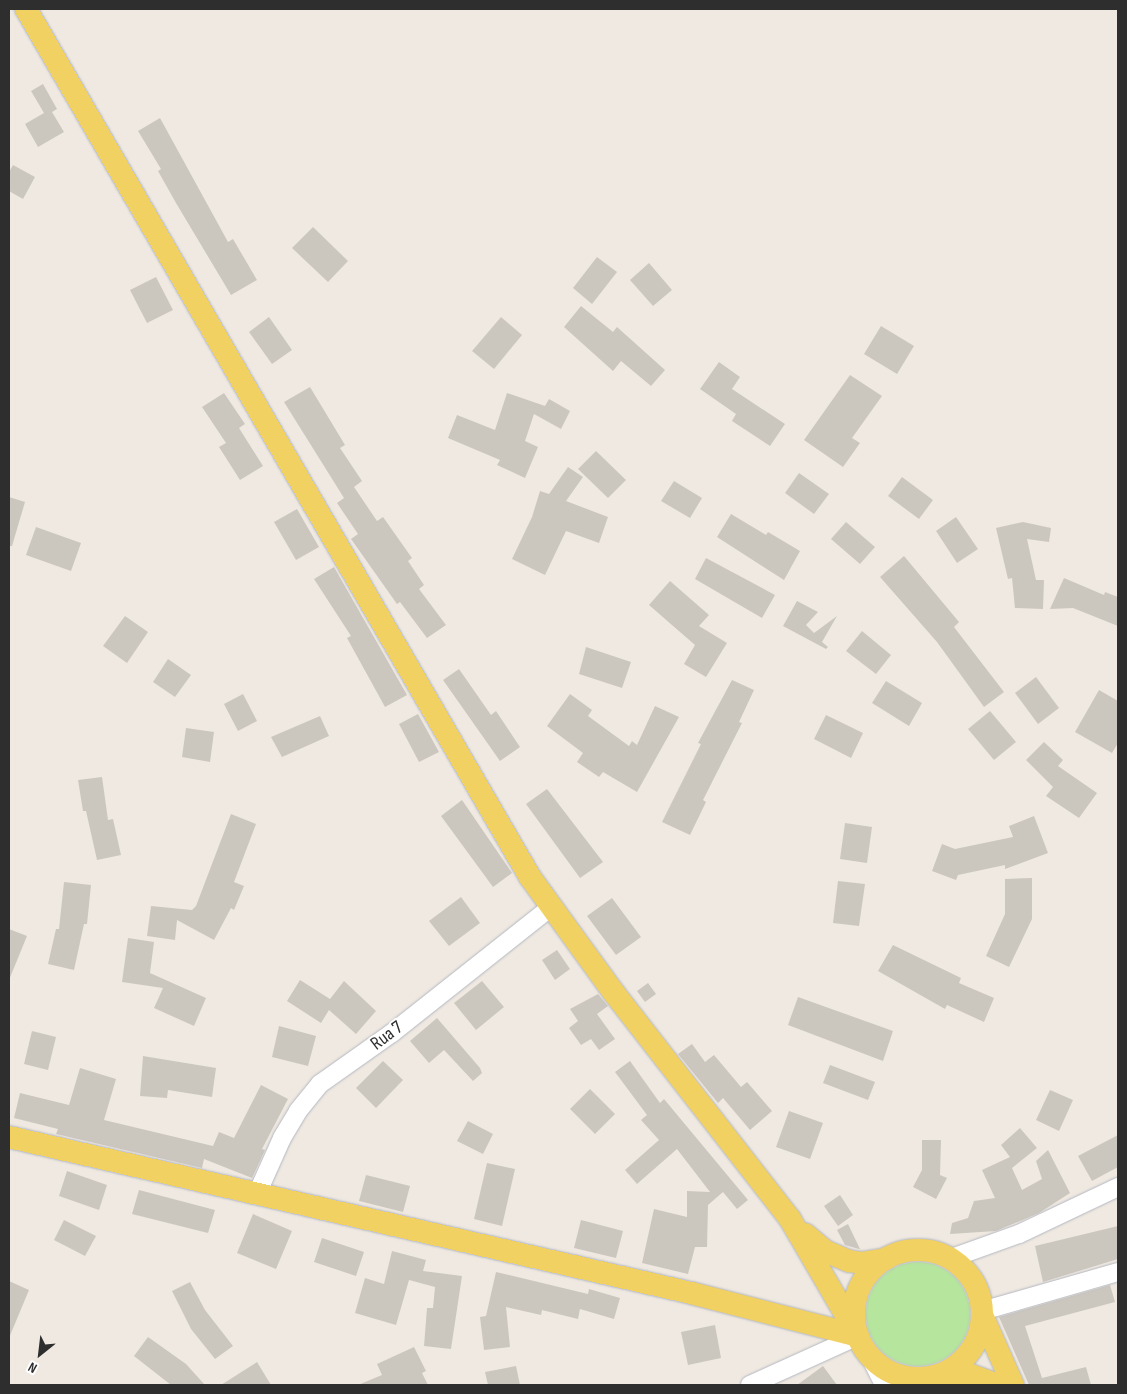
<!DOCTYPE html>
<html>
<head>
<meta charset="utf-8">
<style>
  body { margin:0 }
  #map { position:relative; width:1127px; height:1394px; overflow:hidden; background:#efe9e1; font-family:"Sofia Sans Condensed",sans-serif }
  div>[style] { position:absolute }
  .green>* { inset:0; background:#b6e59e }
  .round { border-radius:50% }
  .building>* { inset:0; background:#cbc7bf }
  .roads { filter:drop-shadow(0 0 1px #b4b7c1) drop-shadow(0 0 1px #b4b7c1) }
  .minor>* { height:18px; margin:-9px; padding:0 9px; transform-origin:9px; border-radius:9px; background:#fff }
  .major>* { height:22px; margin:-11px; padding:0 11px; transform-origin:11px; border-radius:11px; background:#f2d163 }
  .major>.ring { margin:-11px; padding:0; box-sizing:content-box; background:none; border:22px solid #f2d163; border-radius:50% }
  span { translate:-50% -50%; white-space:nowrap; text-align:center; line-height:1.15; -webkit-text-stroke:4px #fff; paint-order:stroke }
  .street-label { font-size:19px; color:#2e2e2e }
  .frame { position:absolute; inset:0; border:10px solid #2e2e2e; pointer-events:none }
  .north { position:absolute; left:15px; top:1329px; width:50px; height:50px; -webkit-text-stroke:4px #fff; paint-order:stroke; rotate:209deg; font-size:14px; font-weight:700; line-height:20px; text-align:center; color:#2e2e2e }
  .north::after { content:''; display:block; margin:auto; width:18px; height:22px; background:#2e2e2e; clip-path:polygon(50% 0,100% 100%,50% 72%,0 100%) }
</style>
</head>
<body>
<div id="map">
  <div class="green">
    <div class="round" style="left:866px;top:1262px;width:104px;height:104px"></div>
  </div>
  <div class="building">
    <div style="clip-path:polygon(43px 84px,57px 109px,52px 112px,64px 132px,38px 147px,25px 124px,44px 113px,31px 91px)"></div>
    <div style="clip-path:polygon(160px 118px,228px 242px,233px 239px,257px 280px,231px 295px,176px 203px,158px 171px,161px 169px,138px 131px)"></div>
    <div style="clip-path:polygon(13px 165px,35px 177px,23px 199px,9px 191px,9px 172px)"></div>
    <div style="clip-path:polygon(313px 227px,348px 261px,328px 282px,292px 248px)"></div>
    <div style="clip-path:polygon(597px 257px,617px 272px,592px 304px,573px 288px)"></div>
    <div style="clip-path:polygon(649px 263px,672px 290px,653px 306px,630px 280px)"></div>
    <div style="clip-path:polygon(156px 277px,173px 310px,147px 323px,130px 290px)"></div>
    <div style="clip-path:polygon(581px 306px,613px 332px,617px 327px,665px 370px,651px 386px,621px 361px,613px 371px,564px 327px)"></div>
    <div style="clip-path:polygon(269px 317px,292px 350px,272px 364px,249px 332px)"></div>
    <div style="clip-path:polygon(501px 317px,522px 335px,494px 369px,472px 351px)"></div>
    <div style="clip-path:polygon(881px 326px,914px 346px,897px 374px,864px 354px)"></div>
    <div style="clip-path:polygon(719px 362px,740px 377px,732px 389px,785px 424px,770px 446px,732px 421px,736px 414px,700px 389px)"></div>
    <div style="clip-path:polygon(850px 375px,882px 396px,852px 438px,860px 443px,843px 467px,804px 440px)"></div>
    <div style="clip-path:polygon(310px 387px,345px 445px,340px 448px,362px 481px,354px 487px,377px 521px,383px 517px,412px 558px,408px 561px,424px 585px,419px 589px,446px 625px,427px 638px,400px 602px,397px 604px,351px 539px,358px 534px,337px 503px,344px 498px,284px 402px)"></div>
    <div style="clip-path:polygon(224px 393px,245px 424px,239px 428px,263px 466px,240px 480px,219px 447px,226px 443px,202px 407px)"></div>
    <div style="clip-path:polygon(507px 393px,545px 406px,549px 399px,570px 411px,561px 429px,534px 414px,525px 441px,538px 447px,525px 478px,497px 465px,500px 460px,448px 438px,457px 415px,495px 430px)"></div>
    <div style="clip-path:polygon(596px 451px,626px 480px,608px 498px,578px 469px)"></div>
    <div style="clip-path:polygon(568px 467px,583px 477px,566px 501px,608px 517px,599px 543px,566px 531px,545px 575px,512px 559px,532px 517px,540px 491px,549px 494px)"></div>
    <div style="clip-path:polygon(799px 473px,829px 494px,814px 514px,785px 493px)"></div>
    <div style="clip-path:polygon(902px 477px,933px 500px,919px 519px,888px 496px)"></div>
    <div style="clip-path:polygon(674px 481px,702px 498px,690px 518px,661px 501px)"></div>
    <div style="clip-path:polygon(9px 497px,25px 502px,12px 546px,9px 546px)"></div>
    <div style="clip-path:polygon(297px 509px,319px 547px,296px 560px,274px 522px)"></div>
    <div style="clip-path:polygon(731px 514px,766px 535px,768px 532px,800px 551px,784px 580px,717px 537px)"></div>
    <div style="clip-path:polygon(956px 517px,978px 549px,957px 563px,936px 531px)"></div>
    <div style="clip-path:polygon(846px 522px,875px 547px,860px 564px,831px 539px)"></div>
    <div style="clip-path:polygon(1023px 522px,1051px 528px,1049px 542px,1027px 539px,1036px 580px,1044px 580px,1043px 609px,1015px 608px,1012px 578px,1008px 579px,996px 528px)"></div>
    <div style="clip-path:polygon(36px 527px,81px 543px,71px 571px,26px 555px)"></div>
    <div style="clip-path:polygon(904px 556px,959px 622px,954px 627px,1004px 692px,984px 707px,937px 642px,880px 577px)"></div>
    <div style="clip-path:polygon(706px 558px,775px 595px,762px 618px,695px 579px)"></div>
    <div style="clip-path:polygon(334px 567px,407px 695px,385px 707px,347px 638px,351px 636px,314px 579px)"></div>
    <div style="clip-path:polygon(1064px 578px,1104px 595px,1105px 592px,1118px 597px,1118px 626px,1073px 608px,1050px 609px)"></div>
    <div style="clip-path:polygon(670px 581px,709px 615px,699px 626px,727px 643px,706px 677px,684px 664px,695px 645px,649px 605px)"></div>
    <div style="clip-path:polygon(797px 601px,818px 612px,806px 625px,814px 633px,837px 616px,822px 642px,828px 647px,826px 649px,783px 626px)"></div>
    <div style="clip-path:polygon(125px 616px,148px 632px,127px 663px,103px 646px)"></div>
    <div style="clip-path:polygon(862px 631px,891px 655px,876px 674px,846px 651px)"></div>
    <div style="clip-path:polygon(586px 647px,631px 662px,622px 688px,579px 674px)"></div>
    <div style="clip-path:polygon(168px 659px,191px 675px,175px 697px,153px 682px)"></div>
    <div style="clip-path:polygon(459px 669px,491px 715px,496px 711px,520px 747px,500px 761px,443px 680px)"></div>
    <div style="clip-path:polygon(1036px 677px,1059px 708px,1038px 724px,1015px 693px)"></div>
    <div style="clip-path:polygon(732px 680px,754px 690px,739px 722px,742px 723px,703px 800px,706px 802px,690px 835px,662px 822px,701px 744px,698px 743px)"></div>
    <div style="clip-path:polygon(886px 681px,922px 703px,909px 726px,872px 703px)"></div>
    <div style="clip-path:polygon(1099px 690px,1118px 701px,1118px 743px,1112px 753px,1075px 732px)"></div>
    <div style="clip-path:polygon(243px 694px,257px 721px,238px 731px,224px 704px)"></div>
    <div style="clip-path:polygon(570px 694px,592px 710px,588px 716px,629px 746px,632px 741px,637px 745px,655px 706px,679px 717px,637px 792px,603px 772px,599px 777px,577px 762px,583px 753px,547px 726px)"></div>
    <div style="clip-path:polygon(990px 711px,1016px 742px,994px 760px,968px 729px)"></div>
    <div style="clip-path:polygon(418px 714px,439px 752px,419px 762px,399px 724px)"></div>
    <div style="clip-path:polygon(826px 715px,863px 733px,851px 758px,814px 739px)"></div>
    <div style="clip-path:polygon(320px 716px,329px 736px,282px 757px,271px 737px)"></div>
    <div style="clip-path:polygon(186px 728px,214px 732px,210px 762px,182px 757px)"></div>
    <div style="clip-path:polygon(1044px 742px,1063px 760px,1058px 766px,1097px 793px,1079px 818px,1046px 796px,1053px 787px,1026px 760px)"></div>
    <div style="clip-path:polygon(102px 777px,108px 820px,113px 819px,121px 855px,97px 860px,86px 811px,83px 811px,78px 780px)"></div>
    <div style="clip-path:polygon(547px 789px,603px 862px,580px 878px,526px 804px)"></div>
    <div style="clip-path:polygon(462px 800px,512px 873px,493px 887px,441px 816px)"></div>
    <div style="clip-path:polygon(231px 814px,256px 824px,234px 882px,244px 886px,234px 910px,231px 908px,214px 940px,177px 920px,175px 940px,147px 936px,151px 906px,192px 910px,196px 906px)"></div>
    <div style="clip-path:polygon(1034px 816px,1048px 853px,1005px 869px,1005px 865px,958px 875px,956px 880px,932px 871px,942px 844px,955px 849px,1013px 837px,1009px 826px)"></div>
    <div style="clip-path:polygon(845px 823px,872px 827px,867px 863px,840px 859px)"></div>
    <div style="clip-path:polygon(1032px 878px,1032px 919px,1009px 967px,986px 956px,1005px 914px,1005px 879px)"></div>
    <div style="clip-path:polygon(838px 881px,865px 884px,859px 926px,833px 923px)"></div>
    <div style="clip-path:polygon(64px 882px,91px 885px,87px 924px,84px 924px,74px 970px,48px 964px,56px 929px,59px 929px)"></div>
    <div style="clip-path:polygon(461px 897px,480px 923px,449px 946px,429px 921px)"></div>
    <div style="clip-path:polygon(612px 898px,641px 937px,616px 955px,587px 916px)"></div>
    <div style="clip-path:polygon(9px 929px,27px 936px,9px 980px)"></div>
    <div style="clip-path:polygon(128px 938px,154px 942px,150px 973px,206px 998px,194px 1026px,154px 1008px,163px 988px,122px 982px)"></div>
    <div style="clip-path:polygon(893px 945px,961px 978px,959px 983px,994px 998px,984px 1022px,947px 1005px,945px 1009px,878px 971px)"></div>
    <div style="clip-path:polygon(557px 950px,570px 969px,555px 980px,542px 960px)"></div>
    <div style="clip-path:polygon(300px 980px,330px 999px,344px 981px,376px 1011px,356px 1034px,329px 1010px,321px 1023px,287px 1001px)"></div>
    <div style="clip-path:polygon(482px 981px,504px 1007px,476px 1030px,454px 1003px)"></div>
    <div style="clip-path:polygon(648px 983px,656px 994px,645px 1002px,637px 991px)"></div>
    <div style="clip-path:polygon(598px 994px,608px 1006px,597px 1014px,615px 1039px,599px 1050px,591px 1039px,581px 1045px,569px 1028px,578px 1021px,570px 1009px)"></div>
    <div style="clip-path:polygon(798px 997px,893px 1031px,883px 1061px,788px 1025px)"></div>
    <div style="clip-path:polygon(437px 1018px,480px 1068px,482px 1073px,473px 1081px,444px 1050px,429px 1063px,410px 1041px)"></div>
    <div style="clip-path:polygon(279px 1026px,316px 1036px,308px 1066px,272px 1057px)"></div>
    <div style="clip-path:polygon(32px 1031px,56px 1037px,48px 1070px,24px 1064px)"></div>
    <div style="clip-path:polygon(692px 1044px,705px 1062px,714px 1055px,741px 1087px,747px 1082px,772px 1111px,750px 1130px,723px 1098px,718px 1103px,678px 1054px)"></div>
    <div style="clip-path:polygon(143px 1056px,216px 1068px,212px 1097px,168px 1090px,167px 1098px,140px 1096px)"></div>
    <div style="clip-path:polygon(383px 1061px,403px 1080px,376px 1108px,356px 1088px)"></div>
    <div style="clip-path:polygon(630px 1061px,660px 1103px,664px 1099px,748px 1200px,737px 1209px,723px 1192px,708px 1205px,707px 1247px,695px 1247px,688px 1274px,642px 1263px,654px 1209px,687px 1217px,687px 1191px,710px 1192px,677px 1149px,637px 1184px,625px 1170px,659px 1140px,641px 1120px,647px 1115px,615px 1072px)"></div>
    <div style="clip-path:polygon(830px 1065px,875px 1082px,868px 1100px,823px 1083px)"></div>
    <div style="clip-path:polygon(80px 1068px,116px 1079px,104px 1120px,213px 1146px,219px 1132px,234px 1138px,261px 1085px,288px 1099px,262px 1149px,265px 1150px,252px 1178px,204px 1159px,202px 1168px,56px 1134px,58px 1129px,14px 1118px,20px 1093px,69px 1105px)"></div>
    <div style="clip-path:polygon(590px 1089px,615px 1114px,595px 1134px,570px 1109px)"></div>
    <div style="clip-path:polygon(1050px 1090px,1073px 1100px,1059px 1131px,1036px 1120px)"></div>
    <div style="clip-path:polygon(789px 1111px,823px 1123px,810px 1159px,776px 1147px)"></div>
    <div style="clip-path:polygon(468px 1121px,493px 1134px,483px 1154px,457px 1141px)"></div>
    <div style="clip-path:polygon(1020px 1128px,1037px 1148px,1012px 1168px,1022px 1190px,1042px 1179px,1036px 1161px,1048px 1150px,1070px 1193px,1039px 1213px,996px 1231px,950px 1234px,952px 1223px,968px 1218px,974px 1201px,995px 1198px,982px 1170px,1010px 1157px,1001px 1145px)"></div>
    <div style="clip-path:polygon(1118px 1135px,1118px 1167px,1092px 1181px,1078px 1156px)"></div>
    <div style="clip-path:polygon(922px 1140px,941px 1140px,940px 1175px,947px 1178px,936px 1199px,913px 1187px,922px 1170px)"></div>
    <div style="clip-path:polygon(487px 1163px,515px 1169px,502px 1226px,474px 1219px)"></div>
    <div style="clip-path:polygon(67px 1171px,107px 1185px,99px 1210px,59px 1196px)"></div>
    <div style="clip-path:polygon(366px 1175px,410px 1186px,403px 1212px,359px 1201px)"></div>
    <div style="clip-path:polygon(139px 1190px,215px 1210px,208px 1233px,132px 1214px)"></div>
    <div style="clip-path:polygon(840px 1195px,853px 1215px,838px 1226px,824px 1206px)"></div>
    <div style="clip-path:polygon(253px 1214px,292px 1231px,276px 1269px,237px 1253px)"></div>
    <div style="clip-path:polygon(64px 1220px,96px 1236px,85px 1256px,54px 1240px)"></div>
    <div style="clip-path:polygon(581px 1220px,623px 1231px,616px 1258px,574px 1248px)"></div>
    <div style="clip-path:polygon(848px 1224px,860px 1249px,859px 1249px,845px 1245px,837px 1230px)"></div>
    <div style="clip-path:polygon(1118px 1226px,1118px 1259px,1043px 1282px,1035px 1246px)"></div>
    <div style="clip-path:polygon(322px 1238px,364px 1252px,356px 1276px,314px 1262px)"></div>
    <div style="clip-path:polygon(392px 1251px,426px 1260px,423px 1271px,462px 1276px,451px 1349px,424px 1346px,427px 1308px,433px 1308px,435px 1287px,409px 1280px,396px 1325px,355px 1313px,365px 1278px,384px 1284px)"></div>
    <div style="clip-path:polygon(496px 1272px,588px 1294px,589px 1289px,620px 1298px,614px 1319px,580px 1309px,578px 1319px,542px 1310px,541px 1315px,506px 1307px,510px 1347px,484px 1350px,480px 1317px,486px 1316px)"></div>
    <div style="clip-path:polygon(9px 1281px,29px 1290px,9px 1338px)"></div>
    <div style="clip-path:polygon(190px 1282px,205px 1310px,233px 1346px,215px 1359px,191px 1329px,172px 1291px)"></div>
    <div style="clip-path:polygon(1110px 1285px,1115px 1302px,1025px 1326px,1042px 1378px,1086px 1367px,1091px 1385px,1029px 1385px,999px 1317px)"></div>
    <div style="clip-path:polygon(715px 1325px,721px 1358px,688px 1365px,681px 1332px)"></div>
    <div style="clip-path:polygon(148px 1337px,186px 1364px,205px 1385px,171px 1385px,134px 1356px)"></div>
    <div style="clip-path:polygon(414px 1347px,426px 1371px,422px 1373px,428px 1385px,358px 1385px,382px 1375px,377px 1364px)"></div>
    <div style="clip-path:polygon(257px 1362px,271px 1385px,221px 1385px)"></div>
    <div style="clip-path:polygon(516px 1366px,520px 1385px,488px 1385px,485px 1372px)"></div>
    <div style="clip-path:polygon(823px 1366px,837px 1385px,797px 1385px)"></div>
  </div>
  <div class="roads">
    <div class="minor">
      <div style="left:257px;top:1194px;width:61px;rotate:-65.9deg"></div>
      <div style="left:282px;top:1138px;width:31px;rotate:-59deg"></div>
      <div style="left:298px;top:1111px;width:35px;rotate:-51deg"></div>
      <div style="left:320px;top:1084px;width:88px;rotate:-35.3deg"></div>
      <div style="left:392px;top:1033px;width:204px;rotate:-38.4deg"></div>
      <div style="left:949px;top:1259px;width:74px;rotate:-19.7deg"></div>
      <div style="left:1019px;top:1234px;width:110px;rotate:-25.4deg"></div>
      <div style="left:982px;top:1311px;width:141px;rotate:-16deg"></div>
      <div style="left:870px;top:1357px;width:31px;rotate:63deg"></div>
      <div style="left:750px;top:1385px;width:119px;rotate:-24.4deg"></div>
      <div style="left:911px;top:1385px;width:14px;rotate:-30deg"></div>
    </div>
    <div class="major">
      <div style="left:26px;top:9px;width:1004px;rotate:59.86deg"></div>
      <div style="left:530px;top:877px;width:143px;rotate:54.1deg"></div>
      <div style="left:614px;top:993px;width:286px;rotate:52.1deg"></div>
      <div style="left:790px;top:1219px;width:135px;rotate:59.8deg"></div>
      <div style="left:9px;top:1137px;width:700px;rotate:12.88deg"></div>
      <div style="left:691px;top:1293px;width:172px;rotate:14.4deg"></div>
      <div style="left:805px;top:1234px;width:26px;rotate:40deg"></div>
      <div style="left:825px;top:1251px;width:26px;rotate:23deg"></div>
      <div style="left:849px;top:1261px;width:12px;rotate:9deg"></div>
      <div style="left:861px;top:1263px;width:25px;rotate:-9deg"></div>
      <div class="ring" style="left:854px;top:1250px;width:106px;height:106px"></div>
      <div style="left:982px;top:1315px;width:77px;rotate:66.1deg"></div>
      <div style="left:939px;top:1376px;width:32px;rotate:-2deg"></div>
      <div style="left:971px;top:1375px;width:30px;rotate:20deg"></div>
    </div>
  </div>
  <div class="street-label">
    <span style="left:387px;top:1036px;rotate:-37deg">Rua 7</span>
  </div>
  <div class="frame"></div>
  <div class="north">N</div>
</div>
</body>
</html>
